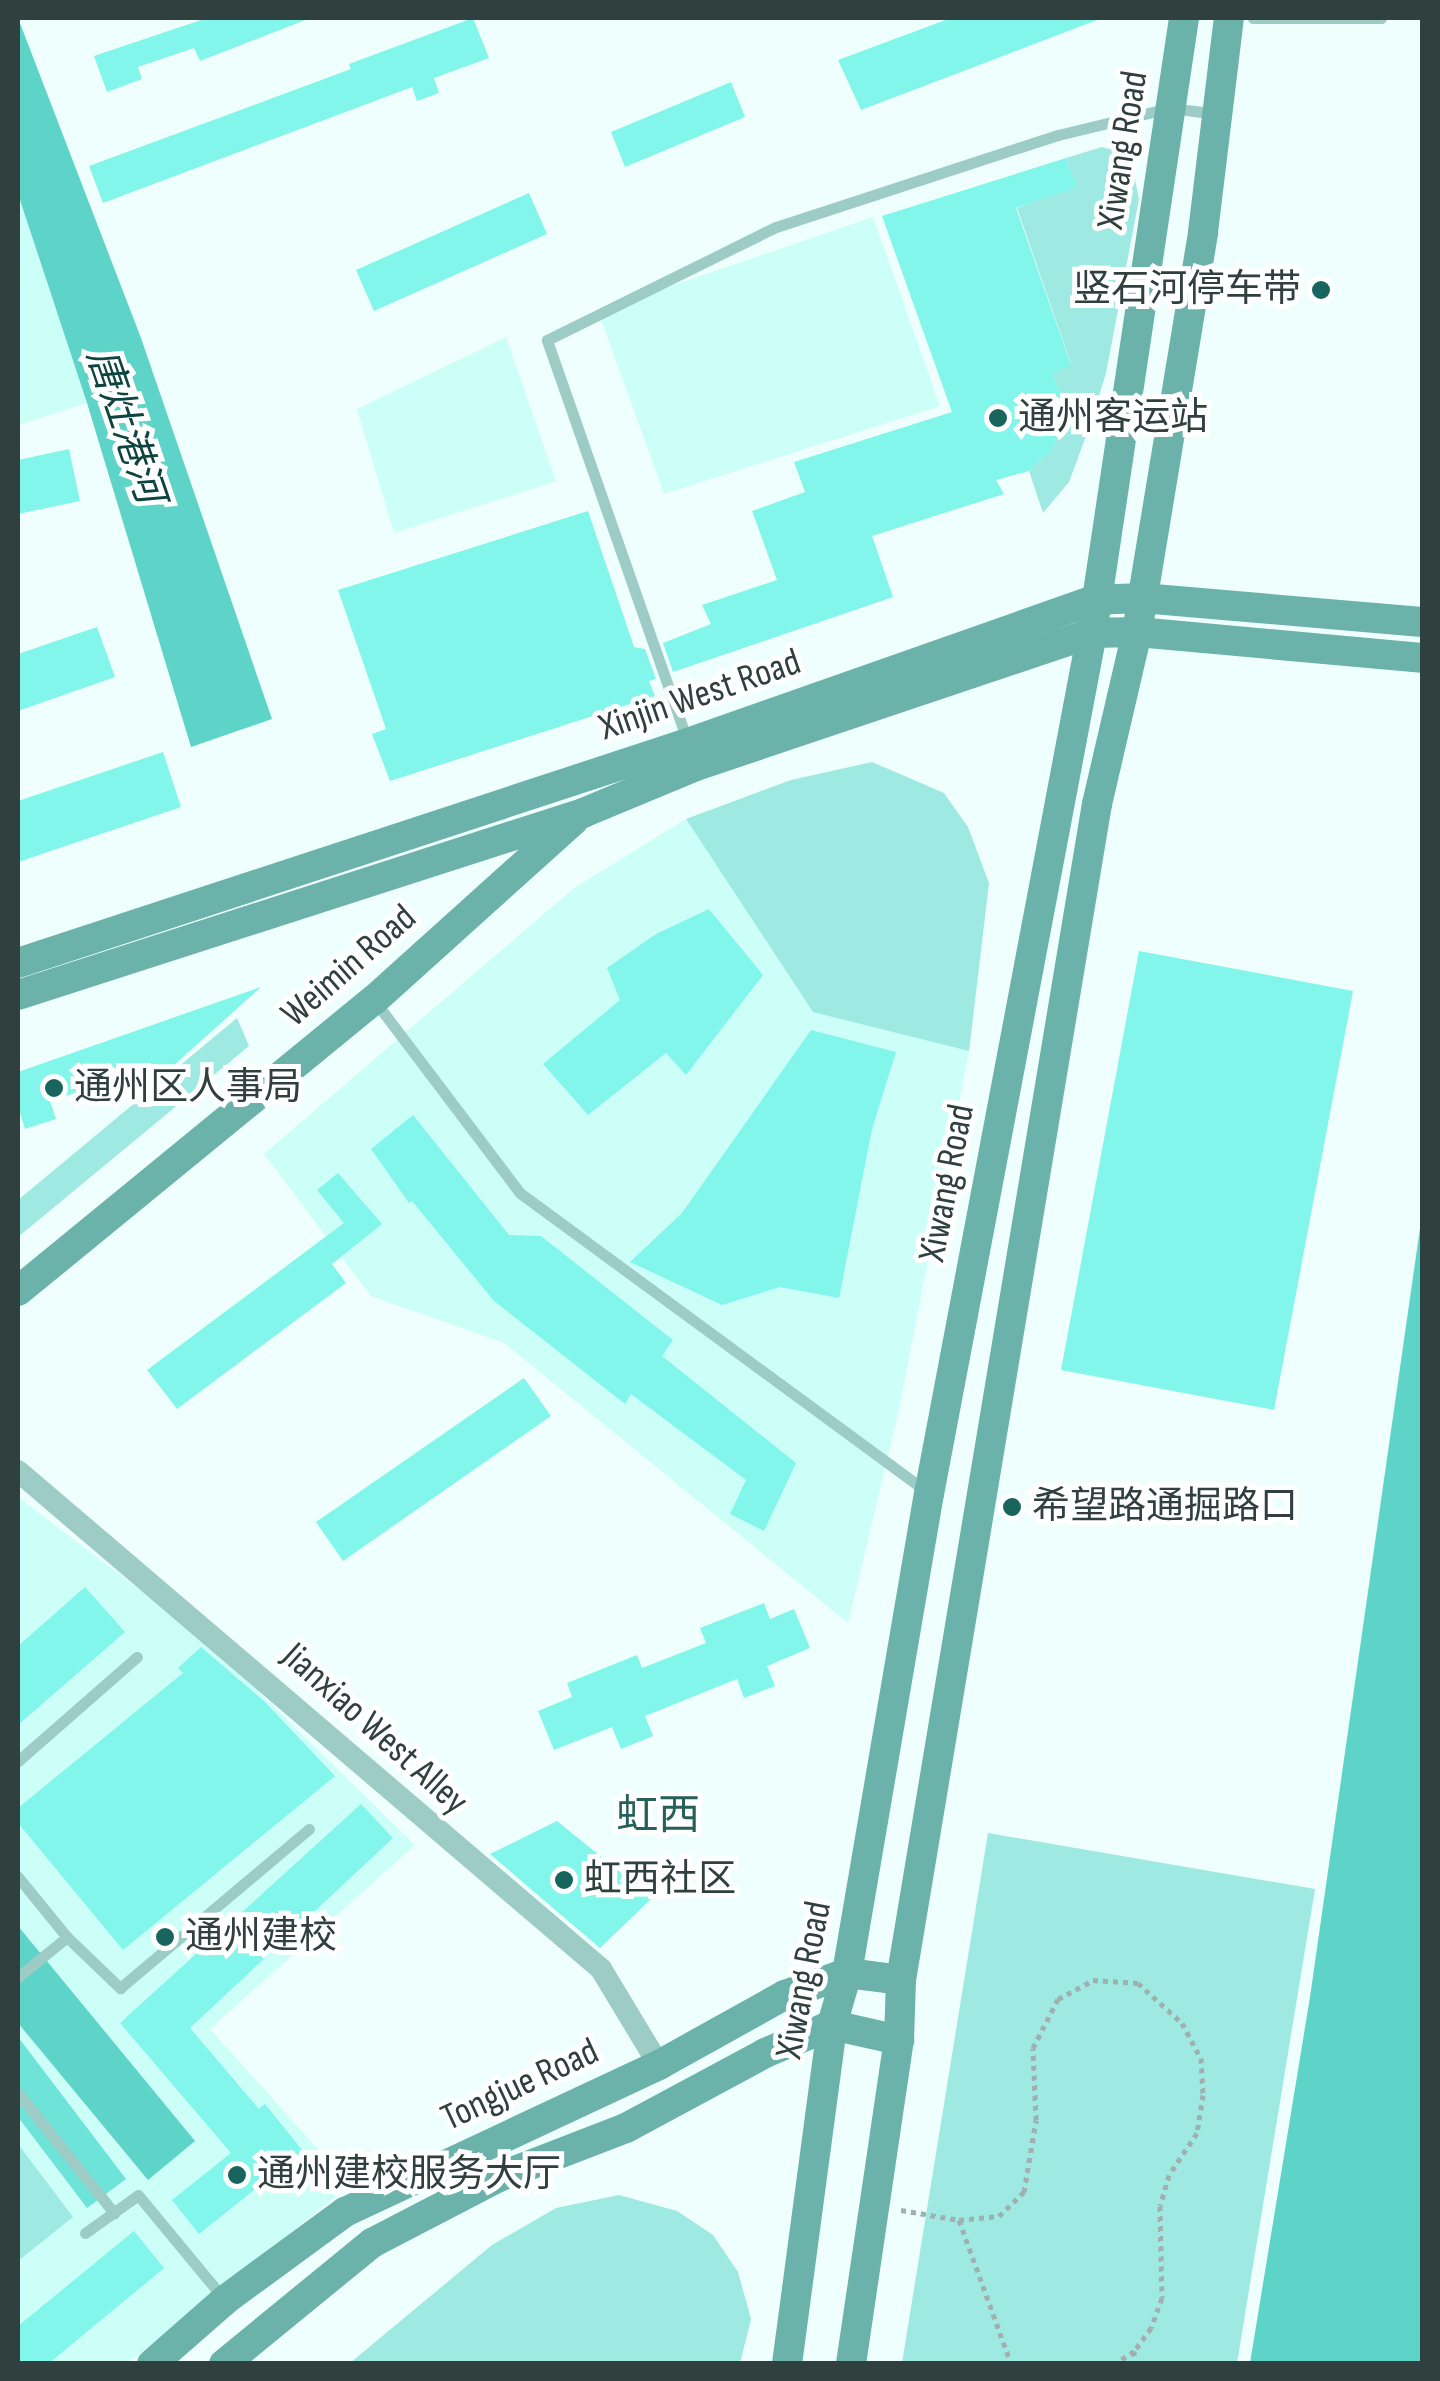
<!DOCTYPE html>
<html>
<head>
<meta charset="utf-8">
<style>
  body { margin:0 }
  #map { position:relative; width:1440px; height:2381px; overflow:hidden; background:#effffd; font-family:"Sofia Sans Condensed","Noto Sans SC",sans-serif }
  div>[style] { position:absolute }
  .built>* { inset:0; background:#cdfff9 }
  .green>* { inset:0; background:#9ee9e1 }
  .forest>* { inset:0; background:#6ee3d8 }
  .water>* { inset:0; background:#5ed4c9 }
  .building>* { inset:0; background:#82f6ea }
  .path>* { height:5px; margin-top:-2.5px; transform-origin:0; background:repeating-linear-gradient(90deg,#a0b0ae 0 5px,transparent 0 10px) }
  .lane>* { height:11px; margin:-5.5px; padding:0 5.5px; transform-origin:5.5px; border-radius:5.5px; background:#9dcbc5 }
  .street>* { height:22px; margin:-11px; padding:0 11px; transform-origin:11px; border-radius:11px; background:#9dcbc5 }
  .secondary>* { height:30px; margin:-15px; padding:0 15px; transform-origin:15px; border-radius:15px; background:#6bb2ab }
  .dots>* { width:28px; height:28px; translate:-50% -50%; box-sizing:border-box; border:5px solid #fff; border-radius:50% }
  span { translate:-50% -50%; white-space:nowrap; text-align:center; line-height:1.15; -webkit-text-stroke:10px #fff; paint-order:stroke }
  .street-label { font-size:38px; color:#30403e }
  .poi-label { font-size:38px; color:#30403e }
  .right { translate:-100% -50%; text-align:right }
  .left { translate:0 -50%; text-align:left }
  .water-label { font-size:40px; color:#0e4440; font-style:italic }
  .quarter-label { font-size:42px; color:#27605b }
  .frame { position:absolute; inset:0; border:20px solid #30403e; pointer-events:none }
</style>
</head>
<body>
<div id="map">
  <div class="built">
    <div style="clip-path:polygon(18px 194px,87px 403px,18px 425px)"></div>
    <div style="clip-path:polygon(873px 217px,940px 406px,664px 494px,598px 311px)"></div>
    <div style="clip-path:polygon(506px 337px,556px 481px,394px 533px,357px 409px)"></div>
    <div style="clip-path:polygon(686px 819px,813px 1011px,969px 1051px,898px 1414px,848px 1623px,504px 1343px,371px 1296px,264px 1154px,574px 888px)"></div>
    <div style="clip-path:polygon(18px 1497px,207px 1641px,415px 1845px,210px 2029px,350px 2185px,128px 2363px,18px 2363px)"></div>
  </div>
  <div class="green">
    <div style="clip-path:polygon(1102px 147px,1120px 152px,1134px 174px,1139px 199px,1106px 373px,1089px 428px,1069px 482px,1043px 513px,1029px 471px,1052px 450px,1061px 423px,1062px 396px,1052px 373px,1071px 364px,1017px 208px,1076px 186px,1066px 158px)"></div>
    <div style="clip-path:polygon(872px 762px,944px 793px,968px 827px,989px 883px,969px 1051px,813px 1012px,686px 819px,791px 780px)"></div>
    <div style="clip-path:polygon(237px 1018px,249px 1046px,18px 1237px,18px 1200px)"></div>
    <div style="clip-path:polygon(988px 1833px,1315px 1889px,1237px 2363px,902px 2363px)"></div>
    <div style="clip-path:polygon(18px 2144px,73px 2217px,18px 2261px)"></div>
    <div style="clip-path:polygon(619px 2195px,677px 2211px,713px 2235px,738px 2272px,751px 2319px,740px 2363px,350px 2363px,492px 2245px,556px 2208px)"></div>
  </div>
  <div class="forest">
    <div style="clip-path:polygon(18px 2037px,126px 2179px,87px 2208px,18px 2117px)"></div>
  </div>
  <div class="water">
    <div style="clip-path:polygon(18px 18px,141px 338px,272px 719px,191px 747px,87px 403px,18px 194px)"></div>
    <div style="clip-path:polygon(1422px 1214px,1422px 2363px,1250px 2363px,1310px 1997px)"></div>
    <div style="clip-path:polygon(18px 1926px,195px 2141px,148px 2180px,18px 2023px)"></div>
  </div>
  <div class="building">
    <div style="clip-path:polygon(207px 18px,308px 19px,200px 61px,194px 48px,138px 67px,142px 79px,107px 92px,94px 56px)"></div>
    <div style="clip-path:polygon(473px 18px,489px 58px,434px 78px,439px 93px,417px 101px,412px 87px,103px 203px,89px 166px,351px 69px,349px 64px)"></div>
    <div style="clip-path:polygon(951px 18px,1097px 18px,1097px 20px,861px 110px,838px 60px)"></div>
    <div style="clip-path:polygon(731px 82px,745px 117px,625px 167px,611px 132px)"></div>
    <div style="clip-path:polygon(1066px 158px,1077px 187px,1016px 208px,1071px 365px,1052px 373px,1062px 396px,1061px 423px,1052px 450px,1029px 471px,996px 480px,1004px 494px,872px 536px,893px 597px,673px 672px,663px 643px,711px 624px,702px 605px,777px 580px,752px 511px,805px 492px,794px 462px,952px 412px,882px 216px)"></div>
    <div style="clip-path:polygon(529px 193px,547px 234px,374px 311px,356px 270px)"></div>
    <div style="clip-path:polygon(69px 449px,80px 501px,18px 514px,18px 460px)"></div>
    <div style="clip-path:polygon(588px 511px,634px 647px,645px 649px,656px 679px,649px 681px,655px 696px,390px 781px,372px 734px,386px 729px,338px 590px)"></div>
    <div style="clip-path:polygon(97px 627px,115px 677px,18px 711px,18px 654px)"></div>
    <div style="clip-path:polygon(163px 752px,181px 807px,18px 862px,18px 801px)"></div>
    <div style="clip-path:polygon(709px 909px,763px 975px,686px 1075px,666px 1053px,588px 1115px,543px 1064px,620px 1000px,607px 968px,656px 934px)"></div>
    <div style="clip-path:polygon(1139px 951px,1353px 991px,1274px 1410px,1061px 1370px)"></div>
    <div style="clip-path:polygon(261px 987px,163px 1075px,160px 1065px,50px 1101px,56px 1119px,25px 1129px,18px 1107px,18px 1072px)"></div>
    <div style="clip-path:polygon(811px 1030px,896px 1052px,872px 1129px,839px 1298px,780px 1287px,722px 1305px,630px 1262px,682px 1213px)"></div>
    <div style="clip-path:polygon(413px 1115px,509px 1235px,541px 1236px,673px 1340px,662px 1356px,796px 1463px,764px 1531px,730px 1514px,746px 1480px,631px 1394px,625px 1404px,494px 1301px,412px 1201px,409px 1203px,371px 1149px)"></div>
    <div style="clip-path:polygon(338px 1173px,382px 1224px,332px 1264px,346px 1283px,177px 1409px,147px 1370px,344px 1223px,317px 1190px)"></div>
    <div style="clip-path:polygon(524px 1378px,551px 1416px,343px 1561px,316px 1522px)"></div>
    <div style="clip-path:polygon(85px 1587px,125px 1632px,18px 1725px,18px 1646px)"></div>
    <div style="clip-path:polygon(764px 1603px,770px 1619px,794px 1609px,810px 1648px,767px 1666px,775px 1686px,744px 1698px,737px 1679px,645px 1716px,653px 1736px,621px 1749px,612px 1727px,554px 1750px,538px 1711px,572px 1697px,567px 1683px,637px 1655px,642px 1668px,706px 1643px,700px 1628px)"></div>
    <div style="clip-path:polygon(201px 1647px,264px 1701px,335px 1776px,123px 1950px,18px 1823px,18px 1808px,183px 1673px,178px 1668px)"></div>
    <div style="clip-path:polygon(361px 1804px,393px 1838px,190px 2028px,259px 2109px,265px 2104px,303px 2151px,199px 2234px,172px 2200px,231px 2153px,120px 2023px)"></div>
    <div style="clip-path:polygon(557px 1821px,652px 1898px,600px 1948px,490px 1854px)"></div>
    <div style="clip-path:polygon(134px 2231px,164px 2268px,48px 2364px,18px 2364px,18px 2326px)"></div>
  </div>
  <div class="path">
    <div style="left:901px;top:2210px;width:59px;rotate:9.8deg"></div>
    <div style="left:959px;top:2220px;width:153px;rotate:70.1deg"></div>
    <div style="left:959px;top:2220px;width:40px;rotate:-5.7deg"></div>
    <div style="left:999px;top:2216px;width:35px;rotate:-44deg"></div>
    <div style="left:1024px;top:2192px;width:73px;rotate:-80.5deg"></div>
    <div style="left:1036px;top:2120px;width:72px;rotate:-92.4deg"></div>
    <div style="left:1033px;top:2048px;width:55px;rotate:-63deg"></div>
    <div style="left:1058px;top:1999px;width:40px;rotate:-28deg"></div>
    <div style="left:1093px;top:1980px;width:45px;rotate:3.8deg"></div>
    <div style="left:1138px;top:1983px;width:59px;rotate:42.3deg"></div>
    <div style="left:1182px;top:2023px;width:40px;rotate:62deg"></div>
    <div style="left:1201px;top:2058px;width:37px;rotate:87deg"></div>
    <div style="left:1203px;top:2095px;width:38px;rotate:99deg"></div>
    <div style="left:1197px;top:2133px;width:50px;rotate:123.7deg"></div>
    <div style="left:1169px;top:2175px;width:32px;rotate:106deg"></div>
    <div style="left:1160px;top:2206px;width:92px;rotate:88.8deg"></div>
    <div style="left:1162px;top:2298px;width:32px;rotate:110deg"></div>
    <div style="left:1151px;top:2328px;width:29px;rotate:126deg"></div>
    <div style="left:1134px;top:2351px;width:23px;rotate:146deg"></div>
    <div style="left:1134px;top:2351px;width:13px;rotate:86deg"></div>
  </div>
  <div class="lane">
    <div style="left:1253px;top:18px;width:128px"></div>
    <div style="left:688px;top:743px;width:427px;rotate:-109.3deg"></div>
    <div style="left:547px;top:340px;width:255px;rotate:-26.3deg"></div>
    <div style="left:776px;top:227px;width:297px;rotate:-18.1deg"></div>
    <div style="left:1058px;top:135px;width:115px;rotate:-13.6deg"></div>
    <div style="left:1170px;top:108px;width:48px;rotate:7.1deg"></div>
    <div style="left:374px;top:1000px;width:242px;rotate:52.9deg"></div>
    <div style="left:520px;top:1193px;width:504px;rotate:36.28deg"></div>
    <div style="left:18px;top:1761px;width:158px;rotate:-41.2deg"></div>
    <div style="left:18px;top:1877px;width:77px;rotate:50.8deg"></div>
    <div style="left:18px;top:1977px;width:63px;rotate:-39.2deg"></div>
    <div style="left:67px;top:1937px;width:74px;rotate:43.9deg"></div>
    <div style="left:120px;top:1988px;width:247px;rotate:-40.1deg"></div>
    <div style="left:18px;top:2093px;width:154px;rotate:51.3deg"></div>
    <div style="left:85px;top:2233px;width:65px;rotate:-35.6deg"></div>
    <div style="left:138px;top:2195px;width:136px;rotate:50.4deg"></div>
  </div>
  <div class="street">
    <div style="left:18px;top:1471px;width:767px;rotate:40.5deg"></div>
    <div style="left:601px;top:1969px;width:112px;rotate:58.9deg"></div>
  </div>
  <div class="secondary">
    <div style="left:18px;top:963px;width:705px;rotate:-18.18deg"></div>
    <div style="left:688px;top:743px;width:430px;rotate:-19.4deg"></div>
    <div style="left:1093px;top:600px;width:49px;rotate:-2.3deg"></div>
    <div style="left:1142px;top:598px;width:281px;rotate:4.9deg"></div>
    <div style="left:18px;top:995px;width:594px;rotate:-17.85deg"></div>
    <div style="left:583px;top:813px;width:122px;rotate:-22.6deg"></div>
    <div style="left:696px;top:766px;width:418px;rotate:-18.6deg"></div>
    <div style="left:1092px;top:633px;width:45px;rotate:-1.3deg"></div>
    <div style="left:1137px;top:632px;width:286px;rotate:5.2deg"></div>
    <div style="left:18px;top:1291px;width:460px;rotate:-39.3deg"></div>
    <div style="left:374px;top:1000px;width:269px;rotate:-42deg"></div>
    <div style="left:152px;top:2364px;width:97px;rotate:-41.2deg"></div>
    <div style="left:225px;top:2300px;width:149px;rotate:-36.3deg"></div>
    <div style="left:345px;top:2212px;width:347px;rotate:-25.1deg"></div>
    <div style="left:659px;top:2065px;width:144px;rotate:-29.1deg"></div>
    <div style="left:785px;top:1995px;width:66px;rotate:-19.5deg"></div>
    <div style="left:847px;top:1973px;width:54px;rotate:7.4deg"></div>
    <div style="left:224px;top:2364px;width:191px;rotate:-39.3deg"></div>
    <div style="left:372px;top:2243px;width:143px;rotate:-27.5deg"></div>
    <div style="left:499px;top:2177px;width:136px;rotate:-21.1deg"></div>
    <div style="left:626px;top:2128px;width:158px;rotate:-28.3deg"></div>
    <div style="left:765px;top:2053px;width:73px;rotate:-22.7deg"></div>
    <div style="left:832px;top:2025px;width:69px;rotate:12.6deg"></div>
    <div style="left:787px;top:2364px;width:342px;rotate:-82.4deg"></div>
    <div style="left:832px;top:2025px;width:54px;rotate:-73.9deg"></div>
    <div style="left:847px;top:1973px;width:486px;rotate:-80.3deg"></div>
    <div style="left:929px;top:1494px;width:876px;rotate:-79.28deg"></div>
    <div style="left:1092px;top:633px;width:622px;rotate:-81.49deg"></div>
    <div style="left:851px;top:2364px;width:328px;rotate:-81.6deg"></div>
    <div style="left:899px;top:2040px;width:60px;rotate:-88.1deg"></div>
    <div style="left:901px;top:1980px;width:1192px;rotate:-80.54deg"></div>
    <div style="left:1097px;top:804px;width:177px;rotate:-76.9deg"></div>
    <div style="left:1137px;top:632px;width:405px;rotate:-80.6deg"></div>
    <div style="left:1203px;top:232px;width:216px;rotate:-83.1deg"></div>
  </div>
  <div class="dots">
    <div style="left:1321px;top:290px;background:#18655e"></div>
    <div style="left:998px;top:418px;background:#18655e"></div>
    <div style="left:54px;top:1088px;background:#18655e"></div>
    <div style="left:1012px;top:1507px;background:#18655e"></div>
    <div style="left:564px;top:1880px;background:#18655e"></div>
    <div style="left:165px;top:1937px;background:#18655e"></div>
    <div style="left:237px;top:2175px;background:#18655e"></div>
  </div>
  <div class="street-label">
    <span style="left:1123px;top:150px;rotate:-81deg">Xiwang Road</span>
    <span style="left:700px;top:695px;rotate:-19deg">Xinjin West Road</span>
    <span style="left:349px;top:966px;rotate:-41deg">Weimin Road</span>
    <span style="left:947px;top:1183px;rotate:-79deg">Xiwang Road</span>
    <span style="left:375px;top:1729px;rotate:42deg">Jianxiao West Alley</span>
    <span style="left:804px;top:1980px;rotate:-79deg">Xiwang Road</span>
    <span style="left:520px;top:2085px;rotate:-25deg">Tongjue Road</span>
  </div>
  <div class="poi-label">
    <span class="right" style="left:1301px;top:290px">竖石河停车带</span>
    <span class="left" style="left:1018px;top:418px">通州客运站</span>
    <span class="left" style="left:74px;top:1088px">通州区人事局</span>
    <span class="left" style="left:1032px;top:1507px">希望路通掘路口</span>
    <span class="left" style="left:584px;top:1880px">虹西社区</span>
    <span class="left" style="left:185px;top:1937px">通州建校</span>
    <span class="left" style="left:257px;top:2175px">通州建校服务大厅</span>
  </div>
  <div class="water-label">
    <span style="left:125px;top:426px;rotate:71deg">唐灶港河</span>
  </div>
  <div class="quarter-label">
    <span style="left:658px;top:1817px">虹西</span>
  </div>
  <div class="frame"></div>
</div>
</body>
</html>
